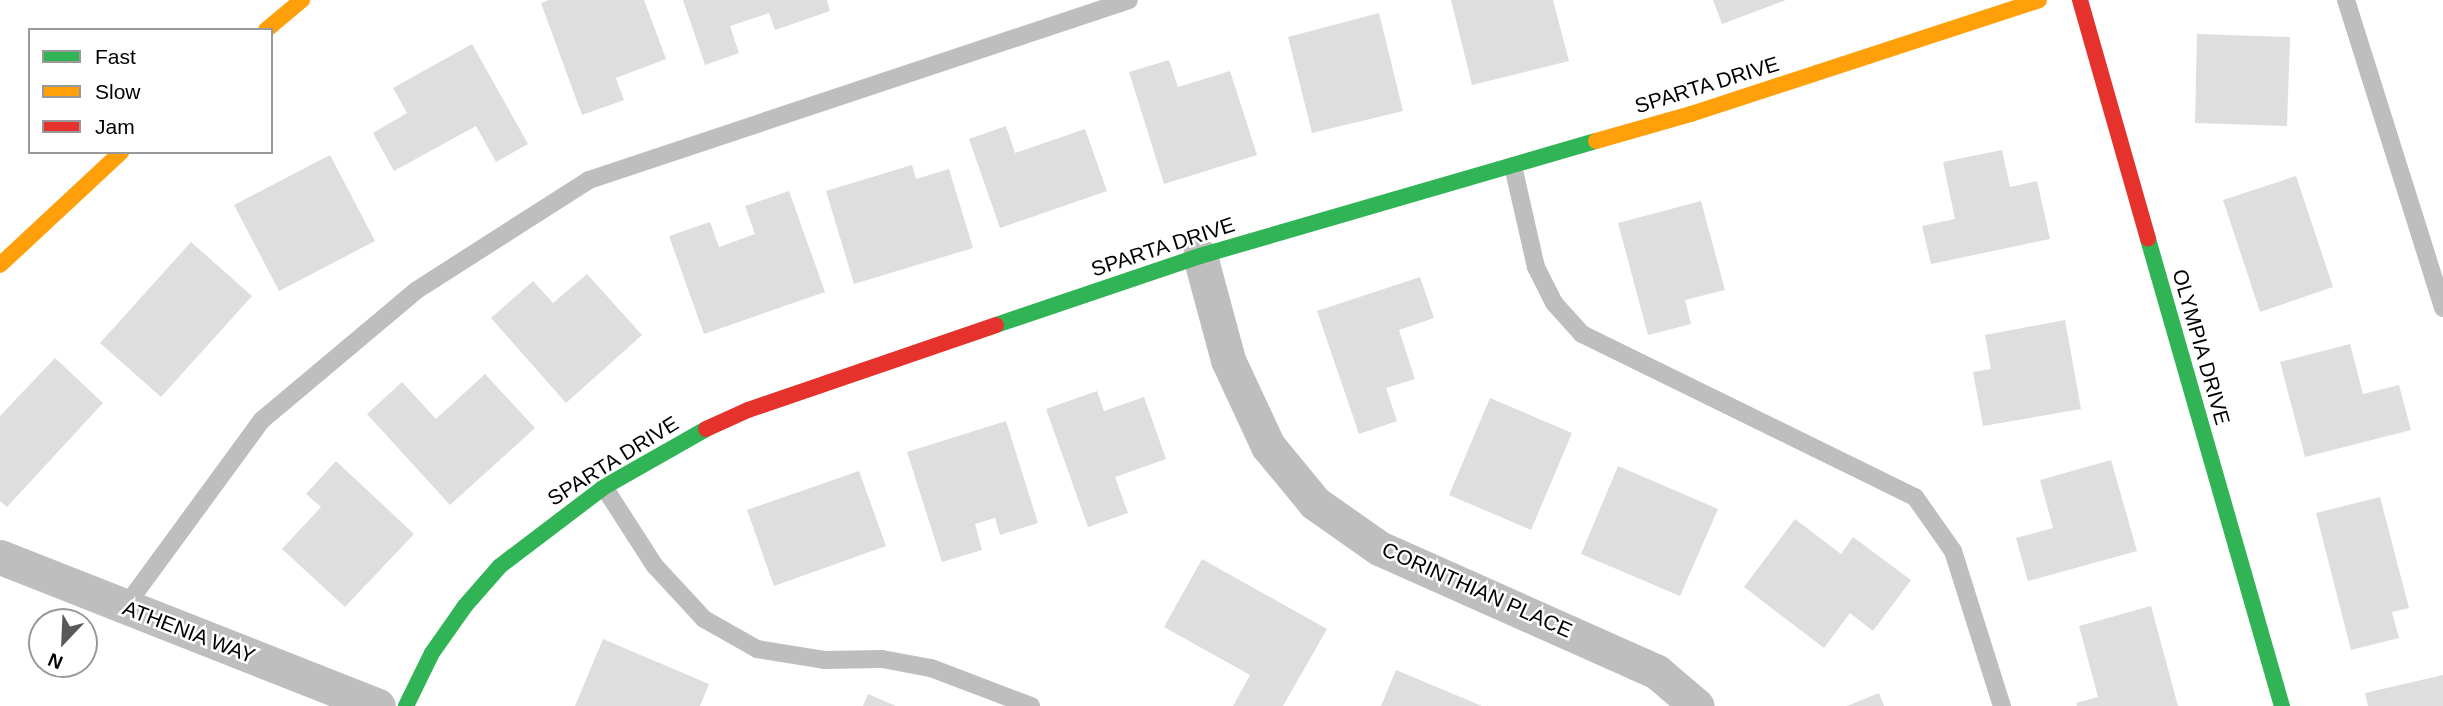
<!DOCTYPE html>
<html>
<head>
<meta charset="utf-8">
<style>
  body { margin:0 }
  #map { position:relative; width:2443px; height:706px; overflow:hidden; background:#fff; font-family:Helvetica,sans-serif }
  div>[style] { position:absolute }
  .building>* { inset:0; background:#dedede }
  .lane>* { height:18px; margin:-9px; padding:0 9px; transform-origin:9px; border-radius:9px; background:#bebebe }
  .street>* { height:35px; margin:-17.5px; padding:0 17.5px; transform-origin:17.5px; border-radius:17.5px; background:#bebebe }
  .fast>* { height:16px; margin:-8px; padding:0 8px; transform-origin:8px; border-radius:8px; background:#30b455 }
  .slow>* { height:16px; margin:-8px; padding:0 8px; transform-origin:8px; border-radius:8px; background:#ff9f0a }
  .jam>* { height:16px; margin:-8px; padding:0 8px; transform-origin:8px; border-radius:8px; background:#e5322d }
  span { translate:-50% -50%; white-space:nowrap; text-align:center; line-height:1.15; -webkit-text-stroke:5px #fff; paint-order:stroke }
  .street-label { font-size:21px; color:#000 }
  .legend { position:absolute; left:28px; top:28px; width:245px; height:126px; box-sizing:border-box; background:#fff; border:2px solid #999; margin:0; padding:9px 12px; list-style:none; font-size:21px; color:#000 }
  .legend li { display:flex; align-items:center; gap:14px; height:35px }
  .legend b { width:35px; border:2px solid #999 }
  .north { position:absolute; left:28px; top:608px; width:70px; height:70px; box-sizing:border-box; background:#fff; border:2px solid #999; border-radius:50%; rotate:203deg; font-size:19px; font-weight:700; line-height:28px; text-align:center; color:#000 }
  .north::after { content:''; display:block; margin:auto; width:24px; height:32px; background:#595959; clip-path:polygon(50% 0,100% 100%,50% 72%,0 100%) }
</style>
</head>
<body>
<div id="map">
  <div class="building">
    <div style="clip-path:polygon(549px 0,644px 0,666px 59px,616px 78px,624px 100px,582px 115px,541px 3px)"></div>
    <div style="clip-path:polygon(683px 0,827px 0,830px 11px,775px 30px,769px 13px,730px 26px,739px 53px,705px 65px)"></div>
    <div style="clip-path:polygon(1451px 0,1553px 0,1569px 61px,1472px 85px)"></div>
    <div style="clip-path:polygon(1713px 0,1786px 0,1722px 24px)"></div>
    <div style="clip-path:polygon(1379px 13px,1403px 111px,1312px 133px,1288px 37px)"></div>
    <div style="clip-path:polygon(2197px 34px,2290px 37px,2287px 126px,2195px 123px)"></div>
    <div style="clip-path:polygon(472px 44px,528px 144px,496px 162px,476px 126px,394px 171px,373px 133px,407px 113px,393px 88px)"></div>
    <div style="clip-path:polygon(1169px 60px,1178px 87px,1230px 71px,1257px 155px,1164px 184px,1129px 72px)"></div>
    <div style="clip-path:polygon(1006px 126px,1015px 153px,1085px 129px,1107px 191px,1000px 228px,969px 139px)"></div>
    <div style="clip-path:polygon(2002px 150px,2010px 187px,2037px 181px,2050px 239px,1931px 264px,1922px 226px,1955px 219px,1943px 162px)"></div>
    <div style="clip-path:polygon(330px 155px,375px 241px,279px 291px,234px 205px)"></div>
    <div style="clip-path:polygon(912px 165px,916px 179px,949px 169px,973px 248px,854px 284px,826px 191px)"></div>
    <div style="clip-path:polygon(2296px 176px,2333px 287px,2260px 312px,2223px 200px)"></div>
    <div style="clip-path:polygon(789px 191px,825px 292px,704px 334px,669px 236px,710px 222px,719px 247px,755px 234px,745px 206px)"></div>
    <div style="clip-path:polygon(1701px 201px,1725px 290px,1685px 300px,1691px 324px,1648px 335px,1618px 223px)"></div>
    <div style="clip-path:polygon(191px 242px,252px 296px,161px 397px,100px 343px)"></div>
    <div style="clip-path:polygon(587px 274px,642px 335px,566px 403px,491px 318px,533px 281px,553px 303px)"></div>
    <div style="clip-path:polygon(1420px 277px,1434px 318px,1399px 330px,1415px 379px,1386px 388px,1397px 421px,1359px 434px,1317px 311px)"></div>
    <div style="clip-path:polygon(2065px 320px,2081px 409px,1983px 426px,1973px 372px,1991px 369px,1985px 335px)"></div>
    <div style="clip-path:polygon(2350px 344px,2363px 394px,2399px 385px,2411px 430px,2305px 457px,2280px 362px)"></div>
    <div style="clip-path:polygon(55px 358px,103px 403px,7px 507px,0 501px,0 416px)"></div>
    <div style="clip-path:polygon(485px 374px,535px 428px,450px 505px,367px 414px,402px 382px,436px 419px)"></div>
    <div style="clip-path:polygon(1097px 391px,1104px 411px,1144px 397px,1166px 459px,1115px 477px,1128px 513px,1088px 527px,1046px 409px)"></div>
    <div style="clip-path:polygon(1490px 398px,1572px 433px,1531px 530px,1449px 495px)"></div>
    <div style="clip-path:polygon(1006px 421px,1038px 523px,1000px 535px,995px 518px,975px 524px,982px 550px,942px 562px,907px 452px)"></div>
    <div style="clip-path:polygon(2111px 460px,2137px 551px,2028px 581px,2016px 538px,2053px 528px,2040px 480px)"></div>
    <div style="clip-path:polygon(336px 461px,414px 534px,345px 607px,282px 549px,321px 507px,306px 494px)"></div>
    <div style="clip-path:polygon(1618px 466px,1718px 509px,1680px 596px,1581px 554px)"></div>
    <div style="clip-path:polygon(859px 471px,886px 546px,774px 586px,747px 510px)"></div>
    <div style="clip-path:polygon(2380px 497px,2409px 608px,2392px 612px,2399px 638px,2351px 650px,2316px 513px)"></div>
    <div style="clip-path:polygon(1795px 519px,1841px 554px,1853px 537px,1911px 580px,1873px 631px,1850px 613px,1824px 648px,1744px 587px)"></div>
    <div style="clip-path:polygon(1202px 559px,1327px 629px,1283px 706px,1233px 706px,1250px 675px,1164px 627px)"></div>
    <div style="clip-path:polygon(2151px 606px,2178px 706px,2077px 706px,2076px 703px,2098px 697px,2079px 626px)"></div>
    <div style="clip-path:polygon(603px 639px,709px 684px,700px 706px,575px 706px)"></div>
    <div style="clip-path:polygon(1396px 670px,1482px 706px,1381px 706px)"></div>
    <div style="clip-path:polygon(2443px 675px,2443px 706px,2368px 706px,2365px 693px)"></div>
    <div style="clip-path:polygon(1879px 693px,1884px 706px,1847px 706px)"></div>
    <div style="clip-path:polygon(868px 694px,896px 706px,863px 706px)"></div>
  </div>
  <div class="lane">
    <div style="left:2346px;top:0;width:323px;rotate:72.5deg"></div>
    <div style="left:1513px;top:166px;width:104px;rotate:77.2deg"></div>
    <div style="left:1536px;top:267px;width:40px;rotate:63.4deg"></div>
    <div style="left:1554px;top:303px;width:42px;rotate:47.9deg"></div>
    <div style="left:1582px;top:334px;width:371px;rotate:26.1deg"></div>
    <div style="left:1915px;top:497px;width:66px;rotate:54.9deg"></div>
    <div style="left:1953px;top:551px;width:163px;rotate:72.5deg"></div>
    <div style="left:604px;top:487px;width:94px;rotate:57.2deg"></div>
    <div style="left:655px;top:566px;width:72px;rotate:47.2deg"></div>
    <div style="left:704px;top:619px;width:61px;rotate:29.5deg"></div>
    <div style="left:757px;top:649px;width:68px;rotate:9.3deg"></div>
    <div style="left:824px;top:660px;width:58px;rotate:-1deg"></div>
    <div style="left:882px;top:659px;width:50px;rotate:10.4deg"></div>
    <div style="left:931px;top:668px;width:107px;rotate:20.8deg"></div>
    <div style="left:125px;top:607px;width:232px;rotate:-53.8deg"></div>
    <div style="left:262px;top:420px;width:202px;rotate:-40deg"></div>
    <div style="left:417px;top:290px;width:204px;rotate:-32.6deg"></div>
    <div style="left:589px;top:180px;width:569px;rotate:-18.43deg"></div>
  </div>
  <div class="street">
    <div style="left:1200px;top:256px;width:108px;rotate:74.9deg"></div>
    <div style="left:1228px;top:360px;width:95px;rotate:65.1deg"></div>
    <div style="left:1268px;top:446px;width:74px;rotate:50.5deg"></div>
    <div style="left:1315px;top:503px;width:78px;rotate:35.1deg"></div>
    <div style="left:1379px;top:548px;width:304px;rotate:24deg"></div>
    <div style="left:1657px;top:672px;width:52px;rotate:40.4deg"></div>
    <div style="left:0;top:557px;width:406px;rotate:21.5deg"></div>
  </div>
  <div class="fast">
    <div style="left:2148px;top:239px;width:486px;rotate:74deg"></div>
    <div style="left:996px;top:325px;width:215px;rotate:-18.7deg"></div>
    <div style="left:1200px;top:256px;width:412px;rotate:-16.2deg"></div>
    <div style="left:406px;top:706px;width:59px;rotate:-63.9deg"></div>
    <div style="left:432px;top:653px;width:57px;rotate:-54.9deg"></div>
    <div style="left:465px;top:606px;width:53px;rotate:-48.8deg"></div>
    <div style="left:500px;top:566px;width:131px;rotate:-37.2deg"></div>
    <div style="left:604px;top:487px;width:117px;rotate:-29.6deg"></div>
  </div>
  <div class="slow">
    <div style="left:266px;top:30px;width:47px;rotate:-39.8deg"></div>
    <div style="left:1596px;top:141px;width:99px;rotate:-15.9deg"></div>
    <div style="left:1691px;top:114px;width:366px;rotate:-18.1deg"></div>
    <div style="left:0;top:265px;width:166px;rotate:-43deg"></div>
  </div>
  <div class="jam">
    <div style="left:2080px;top:0;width:248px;rotate:74.1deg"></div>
    <div style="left:706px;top:429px;width:46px;rotate:-24.3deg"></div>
    <div style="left:748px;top:410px;width:262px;rotate:-18.9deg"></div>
  </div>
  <div class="street-label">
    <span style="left:1707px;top:85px;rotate:-17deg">SPARTA DRIVE</span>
    <span style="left:1163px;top:247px;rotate:-18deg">SPARTA DRIVE</span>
    <span style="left:2201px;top:347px;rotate:74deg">OLYMPIA DRIVE</span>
    <span style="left:613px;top:461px;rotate:-32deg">SPARTA DRIVE</span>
    <span style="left:1477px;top:590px;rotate:24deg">CORINTHIAN PLACE</span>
    <span style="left:189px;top:632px;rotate:21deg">ATHENIA WAY</span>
  </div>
  <ul class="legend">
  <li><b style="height:9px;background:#30b455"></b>Fast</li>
  <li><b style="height:9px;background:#ff9f0a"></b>Slow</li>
  <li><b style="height:9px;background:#e5322d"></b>Jam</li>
  </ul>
  <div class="north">N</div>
</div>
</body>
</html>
